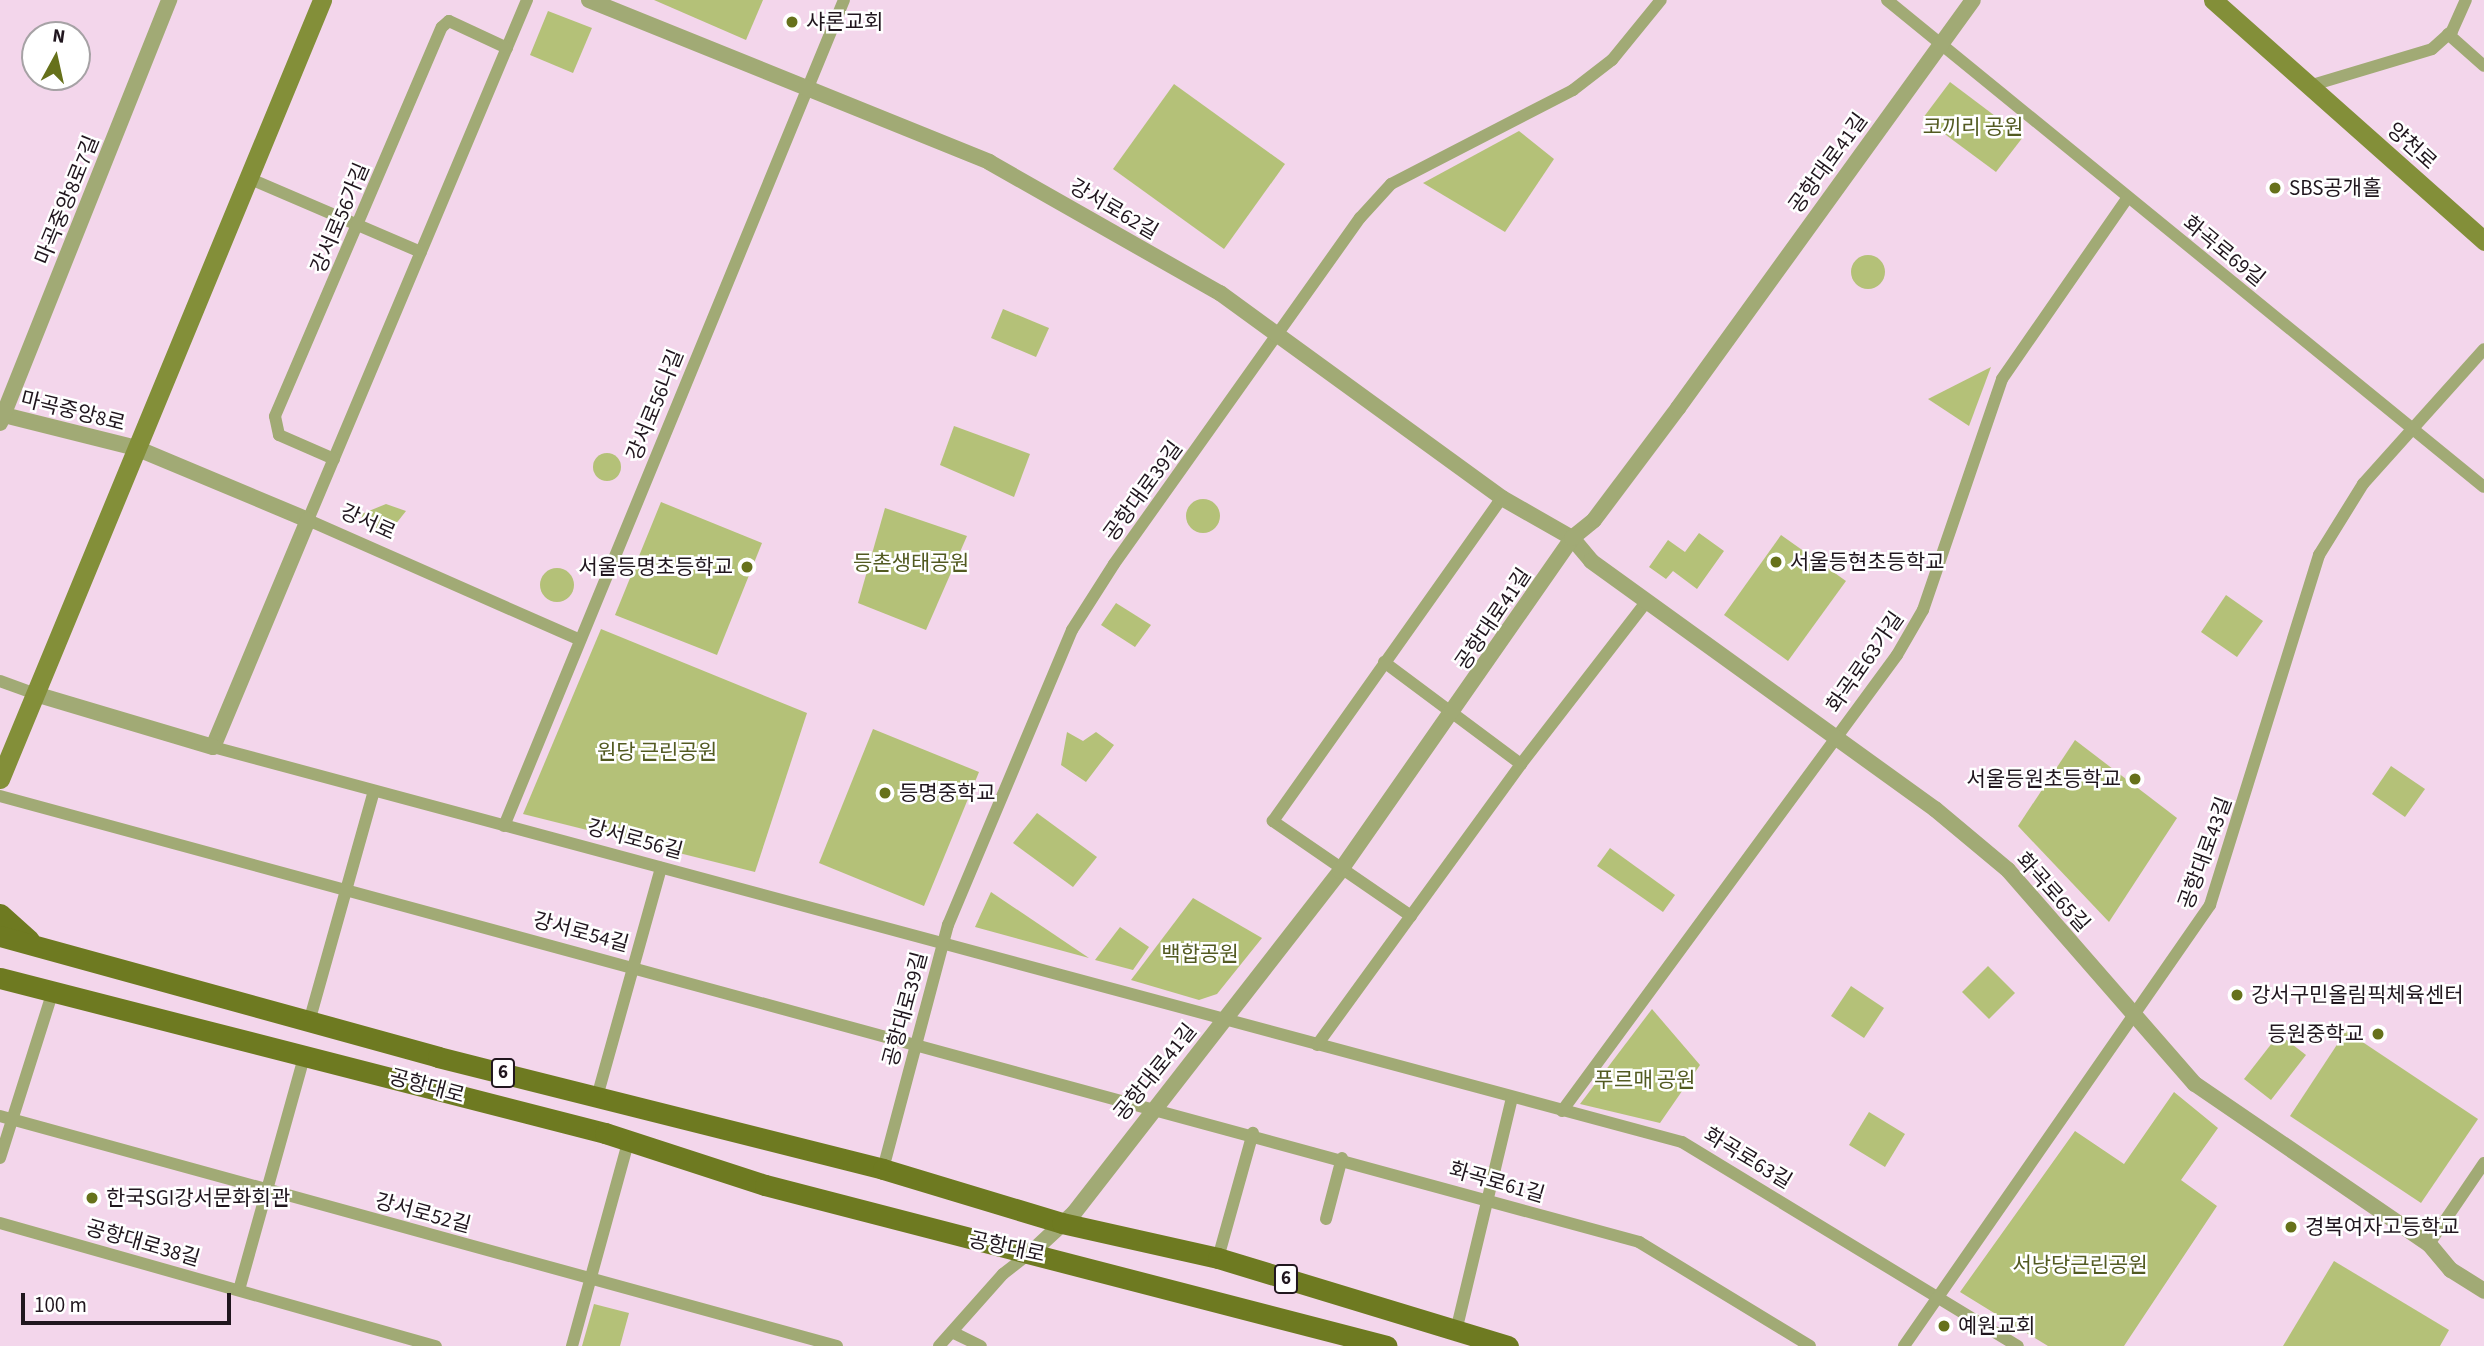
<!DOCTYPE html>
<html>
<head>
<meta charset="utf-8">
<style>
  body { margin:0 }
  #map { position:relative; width:2484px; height:1346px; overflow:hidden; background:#f3d6eb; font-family:"Source Sans 3","Noto Sans KR",sans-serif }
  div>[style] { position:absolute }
  .green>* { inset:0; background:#b4c178 }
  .round { border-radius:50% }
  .minor>* { height:12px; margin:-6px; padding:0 6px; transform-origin:6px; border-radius:6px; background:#a1aa75 }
  .tertiary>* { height:16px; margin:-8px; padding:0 8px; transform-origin:8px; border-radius:8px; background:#a1aa75 }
  .secondary>* { height:19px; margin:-9.5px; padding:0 9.5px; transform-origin:9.5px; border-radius:9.5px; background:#838f39 }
  .primary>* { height:21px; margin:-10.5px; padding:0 10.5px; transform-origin:10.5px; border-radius:10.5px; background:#6e7a21 }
  .dots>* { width:19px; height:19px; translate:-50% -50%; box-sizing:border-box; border:4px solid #fff; border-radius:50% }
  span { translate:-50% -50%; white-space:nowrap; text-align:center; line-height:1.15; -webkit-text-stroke:5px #fff; paint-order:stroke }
  .shield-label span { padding:2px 5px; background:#fff; border:2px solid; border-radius:5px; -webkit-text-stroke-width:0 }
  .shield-label { font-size:19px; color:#20161e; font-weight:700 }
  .poi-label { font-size:21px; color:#20161e }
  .left { translate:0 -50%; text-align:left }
  .right { translate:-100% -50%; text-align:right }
  .park-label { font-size:21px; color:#525a21 }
  .street-label { font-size:21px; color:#20161e }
  .north { position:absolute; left:21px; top:21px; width:70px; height:70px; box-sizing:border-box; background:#fff; border:2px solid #a6a2a5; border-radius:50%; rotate:8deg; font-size:19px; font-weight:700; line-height:28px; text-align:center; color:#20161e }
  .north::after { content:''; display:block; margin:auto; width:24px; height:32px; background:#66711b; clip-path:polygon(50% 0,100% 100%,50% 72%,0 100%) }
  .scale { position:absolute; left:21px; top:1293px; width:210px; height:32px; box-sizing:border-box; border:4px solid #20161e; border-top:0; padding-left:9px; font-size:21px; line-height:24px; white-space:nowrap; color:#20161e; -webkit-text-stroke:5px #fff; paint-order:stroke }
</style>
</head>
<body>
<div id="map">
  <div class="green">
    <div style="clip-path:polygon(654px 0,763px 0,746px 40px)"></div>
    <div style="clip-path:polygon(548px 11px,592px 28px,573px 73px,530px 55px)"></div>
    <div style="clip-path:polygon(1950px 82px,2023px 137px,1996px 172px,1923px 118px)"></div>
    <div style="clip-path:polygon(1174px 84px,1285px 164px,1224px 249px,1113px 169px)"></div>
    <div style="clip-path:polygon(1519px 131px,1554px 159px,1505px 232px,1423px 183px)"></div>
    <div class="round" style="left:1851px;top:255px;width:34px;height:34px"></div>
    <div style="clip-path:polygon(1003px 309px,1049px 328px,1036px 357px,991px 338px)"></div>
    <div style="clip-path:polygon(1991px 367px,1969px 426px,1928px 399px)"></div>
    <div style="clip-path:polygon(954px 426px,1030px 454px,1014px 497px,940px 465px)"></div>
    <div class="round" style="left:593px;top:453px;width:28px;height:28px"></div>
    <div class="round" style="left:1186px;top:499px;width:34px;height:34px"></div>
    <div style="clip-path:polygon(661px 502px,762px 543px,717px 655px,615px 615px)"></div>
    <div style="clip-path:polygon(386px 504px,406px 511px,391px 530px,375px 530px,359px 515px)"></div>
    <div style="clip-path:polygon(885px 508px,967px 536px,926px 630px,858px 603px)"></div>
    <div style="clip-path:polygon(1699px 533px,1724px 551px,1697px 589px,1673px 571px,1666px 579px,1649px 567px,1668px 540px,1685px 552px)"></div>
    <div style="clip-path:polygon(1781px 535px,1846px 581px,1788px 661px,1724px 615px)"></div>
    <div class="round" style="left:540px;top:568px;width:34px;height:34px"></div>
    <div style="clip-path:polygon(2226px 595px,2263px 621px,2237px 657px,2201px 632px)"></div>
    <div style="clip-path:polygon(1116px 603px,1151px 625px,1135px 647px,1101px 625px)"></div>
    <div style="clip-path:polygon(601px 629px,807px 713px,755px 872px,523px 814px)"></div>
    <div style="clip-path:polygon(873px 729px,979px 772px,924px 906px,819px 863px)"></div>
    <div style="clip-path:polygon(1067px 732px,1083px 741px,1096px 732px,1114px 745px,1086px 782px,1061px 765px)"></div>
    <div style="clip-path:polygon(2075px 740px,2177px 818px,2109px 922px,2018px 826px)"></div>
    <div style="clip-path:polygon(2391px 766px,2425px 789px,2405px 817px,2372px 794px)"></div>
    <div style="clip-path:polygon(1037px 813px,1097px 857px,1073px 887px,1013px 843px)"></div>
    <div style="clip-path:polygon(1610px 848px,1675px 895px,1663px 912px,1597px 866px)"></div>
    <div style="clip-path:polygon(991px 892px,1089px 958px,975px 927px)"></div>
    <div style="clip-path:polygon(1193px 898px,1262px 938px,1217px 994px,1199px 1000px,1131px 980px)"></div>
    <div style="clip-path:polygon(1120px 927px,1149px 947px,1133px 970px,1095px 960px)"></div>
    <div style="clip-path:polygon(1988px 966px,2015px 993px,1989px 1019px,1962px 992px)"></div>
    <div style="clip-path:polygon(1851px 986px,1884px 1008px,1864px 1038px,1831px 1016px)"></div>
    <div style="clip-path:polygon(1652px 1009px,1700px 1065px,1660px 1123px,1580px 1104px)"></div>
    <div style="clip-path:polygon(2346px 1031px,2478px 1119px,2421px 1203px,2290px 1116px)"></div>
    <div style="clip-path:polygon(2279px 1034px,2306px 1055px,2271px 1100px,2244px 1079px)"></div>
    <div style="clip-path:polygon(2174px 1092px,2218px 1128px,2181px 1180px,2217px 1206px,2124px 1346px,2048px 1346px,1960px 1292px,2075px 1131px,2124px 1164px)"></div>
    <div style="clip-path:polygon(1869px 1112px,1905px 1134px,1885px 1167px,1849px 1145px)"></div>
    <div style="clip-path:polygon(2334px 1261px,2449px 1330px,2440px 1346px,2283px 1346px)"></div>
    <div style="clip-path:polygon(594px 1304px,629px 1313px,620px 1346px,582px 1346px)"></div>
  </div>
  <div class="minor">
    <div style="left:527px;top:0;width:564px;rotate:112.84deg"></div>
    <div style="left:308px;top:520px;width:297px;rotate:23.8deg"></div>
    <div style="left:1887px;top:0;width:770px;rotate:39.21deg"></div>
    <div style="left:2448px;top:34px;width:48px;rotate:41.6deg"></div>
    <div style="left:2309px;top:86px;width:128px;rotate:-16.7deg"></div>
    <div style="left:2432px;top:49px;width:27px;rotate:-42deg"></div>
    <div style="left:2452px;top:31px;width:34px;rotate:-66deg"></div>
    <div style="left:248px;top:178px;width:188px;rotate:23.2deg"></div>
    <div style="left:334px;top:459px;width:60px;rotate:-156.4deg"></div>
    <div style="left:279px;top:435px;width:19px;rotate:-102deg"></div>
    <div style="left:275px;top:416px;width:423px;rotate:-66.8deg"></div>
    <div style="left:442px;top:27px;width:9px;rotate:-41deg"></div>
    <div style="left:449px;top:21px;width:64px;rotate:25deg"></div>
    <div style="left:1384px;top:662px;width:171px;rotate:36.7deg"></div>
    <div style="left:1521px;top:764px;width:206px;rotate:-52.3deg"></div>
    <div style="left:0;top:681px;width:37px;rotate:20deg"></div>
    <div style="left:213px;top:747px;width:1521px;rotate:15.05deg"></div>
    <div style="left:1682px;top:1142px;width:393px;rotate:31.3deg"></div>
    <div style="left:0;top:796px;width:1699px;rotate:15.22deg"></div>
    <div style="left:1639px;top:1242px;width:200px;rotate:31.3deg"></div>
    <div style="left:504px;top:826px;width:893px;rotate:-67.63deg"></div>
    <div style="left:1411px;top:916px;width:168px;rotate:-145.5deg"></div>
    <div style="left:1273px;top:821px;width:396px;rotate:-54.7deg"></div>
    <div style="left:309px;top:1022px;width:240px;rotate:-74.3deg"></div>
    <div style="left:1317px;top:1045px;width:347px;rotate:-54deg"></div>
    <div style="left:597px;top:1097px;width:238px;rotate:-74.4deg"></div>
    <div style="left:1562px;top:1111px;width:566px;rotate:-53.7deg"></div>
    <div style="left:1897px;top:655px;width:52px;rotate:-60deg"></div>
    <div style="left:1923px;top:610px;width:244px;rotate:-71.1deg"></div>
    <div style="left:2002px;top:379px;width:221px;rotate:-55.3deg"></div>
    <div style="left:0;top:1116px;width:868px;rotate:15.37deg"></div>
    <div style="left:0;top:1158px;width:172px;rotate:-72.4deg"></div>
    <div style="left:883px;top:1169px;width:253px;rotate:-75.1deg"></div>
    <div style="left:948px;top:925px;width:320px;rotate:-67.2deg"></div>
    <div style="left:1072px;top:630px;width:78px;rotate:-57.5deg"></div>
    <div style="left:1114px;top:564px;width:425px;rotate:-54.6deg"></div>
    <div style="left:1360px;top:218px;width:46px;rotate:-47.6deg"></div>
    <div style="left:1391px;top:184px;width:205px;rotate:-27.3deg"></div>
    <div style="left:1573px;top:90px;width:49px;rotate:-37.6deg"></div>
    <div style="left:1612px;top:60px;width:77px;rotate:-50.8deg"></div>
    <div style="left:1326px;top:1219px;width:63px;rotate:-75.3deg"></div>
    <div style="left:0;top:1223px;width:453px;rotate:15.8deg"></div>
    <div style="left:2429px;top:1244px;width:98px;rotate:-55.8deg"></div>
    <div style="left:1218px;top:1258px;width:130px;rotate:-74.4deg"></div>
    <div style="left:239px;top:1290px;width:245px;rotate:-74.4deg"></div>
    <div style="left:1456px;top:1331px;width:240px;rotate:-76.5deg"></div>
    <div style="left:952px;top:1332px;width:32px;rotate:26deg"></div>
    <div style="left:572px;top:1346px;width:212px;rotate:-74.6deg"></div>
    <div style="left:939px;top:1346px;width:96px;rotate:-48.4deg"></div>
    <div style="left:1003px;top:1274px;width:34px;rotate:-38deg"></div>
    <div style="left:1904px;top:1346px;width:537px;rotate:-55.24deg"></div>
    <div style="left:2210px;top:905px;width:367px;rotate:-72.7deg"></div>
    <div style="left:2319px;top:555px;width:84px;rotate:-58.2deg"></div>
    <div style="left:2363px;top:484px;width:181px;rotate:-48.1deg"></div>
  </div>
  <div class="tertiary">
    <div style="left:589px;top:0;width:432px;rotate:22deg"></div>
    <div style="left:989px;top:162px;width:266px;rotate:29.6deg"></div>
    <div style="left:1220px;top:293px;width:349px;rotate:36deg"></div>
    <div style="left:1502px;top:498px;width:81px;rotate:29.7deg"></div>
    <div style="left:1572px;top:538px;width:30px;rotate:50deg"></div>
    <div style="left:1591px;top:561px;width:424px;rotate:35.8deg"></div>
    <div style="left:1935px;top:809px;width:95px;rotate:39.9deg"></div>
    <div style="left:2008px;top:870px;width:284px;rotate:48.9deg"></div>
    <div style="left:2195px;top:1084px;width:283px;rotate:34.4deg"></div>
    <div style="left:2429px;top:1244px;width:34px;rotate:50deg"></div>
    <div style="left:2451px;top:1270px;width:39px;rotate:32deg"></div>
    <div style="left:0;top:414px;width:140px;rotate:14deg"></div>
    <div style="left:136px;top:448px;width:186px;rotate:22.7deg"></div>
    <div style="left:308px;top:520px;width:246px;rotate:112.7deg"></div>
    <div style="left:213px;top:747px;width:186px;rotate:-163.4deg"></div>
    <div style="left:0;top:423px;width:456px;rotate:-68.2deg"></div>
    <div style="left:1033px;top:1251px;width:56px;rotate:-42.8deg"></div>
    <div style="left:1074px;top:1213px;width:433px;rotate:-52.1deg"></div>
    <div style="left:1340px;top:871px;width:406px;rotate:-55.1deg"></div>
    <div style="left:1572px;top:538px;width:28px;rotate:-39deg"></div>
    <div style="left:1594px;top:520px;width:140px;rotate:-53.1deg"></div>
    <div style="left:1678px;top:408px;width:503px;rotate:-54.13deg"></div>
  </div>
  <div class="secondary">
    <div style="left:2213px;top:0;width:363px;rotate:41.6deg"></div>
    <div style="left:0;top:779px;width:843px;rotate:-67.54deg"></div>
  </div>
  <div class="primary">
    <div style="left:0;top:914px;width:39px;rotate:42deg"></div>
    <div style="left:0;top:936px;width:454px;rotate:15.4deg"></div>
    <div style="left:438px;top:1057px;width:459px;rotate:14.1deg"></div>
    <div style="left:883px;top:1169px;width:187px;rotate:16.8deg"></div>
    <div style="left:1062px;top:1223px;width:160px;rotate:12.6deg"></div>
    <div style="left:1218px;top:1258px;width:303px;rotate:16.9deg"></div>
    <div style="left:0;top:978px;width:625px;rotate:14.37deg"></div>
    <div style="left:605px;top:1133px;width:168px;rotate:18deg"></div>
    <div style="left:765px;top:1185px;width:642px;rotate:14.51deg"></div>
  </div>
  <div class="dots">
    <div style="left:792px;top:22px;background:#66711b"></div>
    <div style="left:2275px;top:188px;background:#66711b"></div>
    <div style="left:1776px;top:562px;background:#66711b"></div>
    <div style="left:747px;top:567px;background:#66711b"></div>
    <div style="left:2135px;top:779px;background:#66711b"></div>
    <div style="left:885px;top:793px;background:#66711b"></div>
    <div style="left:2237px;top:995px;background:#66711b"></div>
    <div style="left:2378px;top:1034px;background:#66711b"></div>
    <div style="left:92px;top:1198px;background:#66711b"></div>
    <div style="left:2291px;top:1227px;background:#66711b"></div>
    <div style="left:1944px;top:1326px;background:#66711b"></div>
  </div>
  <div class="shield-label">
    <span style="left:503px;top:1073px">6</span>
    <span style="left:1286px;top:1279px">6</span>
  </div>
  <div class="poi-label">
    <span class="left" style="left:806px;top:22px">샤론교회</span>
    <span class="left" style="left:2289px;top:188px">SBS공개홀</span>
    <span class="left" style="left:1790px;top:562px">서울등현초등학교</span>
    <span class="right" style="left:733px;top:567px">서울등명초등학교</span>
    <span class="right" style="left:2121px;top:779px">서울등원초등학교</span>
    <span class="left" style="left:899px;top:793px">등명중학교</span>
    <span class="left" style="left:2251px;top:995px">강서구민올림픽체육센터</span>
    <span class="right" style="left:2364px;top:1034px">등원중학교</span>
    <span class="left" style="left:106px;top:1198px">한국SGI강서문화회관</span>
    <span class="left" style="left:2305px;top:1227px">경복여자고등학교</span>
    <span class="left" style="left:1958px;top:1326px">예원교회</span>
  </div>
  <div class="park-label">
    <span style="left:1973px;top:127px">코끼리 공원</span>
    <span style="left:911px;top:563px">등촌생태공원</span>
    <span style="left:657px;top:752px">원당 근린공원</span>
    <span style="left:1200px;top:954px">백합공원</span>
    <span style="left:1645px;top:1080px">푸르매 공원</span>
    <span style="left:2080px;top:1265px">서낭당근린공원</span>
  </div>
  <div class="street-label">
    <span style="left:2412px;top:146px;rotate:42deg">양천로</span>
    <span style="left:1828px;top:163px;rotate:-54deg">공항대로41길</span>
    <span style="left:67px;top:200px;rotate:-68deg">마곡중앙8로7길</span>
    <span style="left:1114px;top:209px;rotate:30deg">강서로62길</span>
    <span style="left:340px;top:218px;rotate:-67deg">강서로56가길</span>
    <span style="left:2224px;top:251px;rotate:39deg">화곡로69길</span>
    <span style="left:655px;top:405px;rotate:-68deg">강서로56나길</span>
    <span style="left:73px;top:411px;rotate:14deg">마곡중앙8로</span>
    <span style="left:1143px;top:491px;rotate:-54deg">공항대로39길</span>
    <span style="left:368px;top:522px;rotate:24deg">강서로</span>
    <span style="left:1493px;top:619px;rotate:-56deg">공항대로41길</span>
    <span style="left:1865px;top:662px;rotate:-55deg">화곡로63가길</span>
    <span style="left:635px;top:839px;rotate:15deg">강서로56길</span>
    <span style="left:2205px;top:853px;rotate:-70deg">공항대로43길</span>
    <span style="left:2053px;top:892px;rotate:48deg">화곡로65길</span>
    <span style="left:581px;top:932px;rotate:15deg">강서로54길</span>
    <span style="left:905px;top:1009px;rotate:-75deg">공항대로39길</span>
    <span style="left:1155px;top:1072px;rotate:-51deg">공항대로41길</span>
    <span style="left:427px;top:1086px;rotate:15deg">공항대로</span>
    <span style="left:1748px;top:1158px;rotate:31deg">화곡로63길</span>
    <span style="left:1497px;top:1182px;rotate:16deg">화곡로61길</span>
    <span style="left:423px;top:1213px;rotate:15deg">강서로52길</span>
    <span style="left:143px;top:1243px;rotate:16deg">공항대로38길</span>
    <span style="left:1007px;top:1247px;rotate:12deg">공항대로</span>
  </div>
  <div class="north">N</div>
  <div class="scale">100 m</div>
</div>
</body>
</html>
